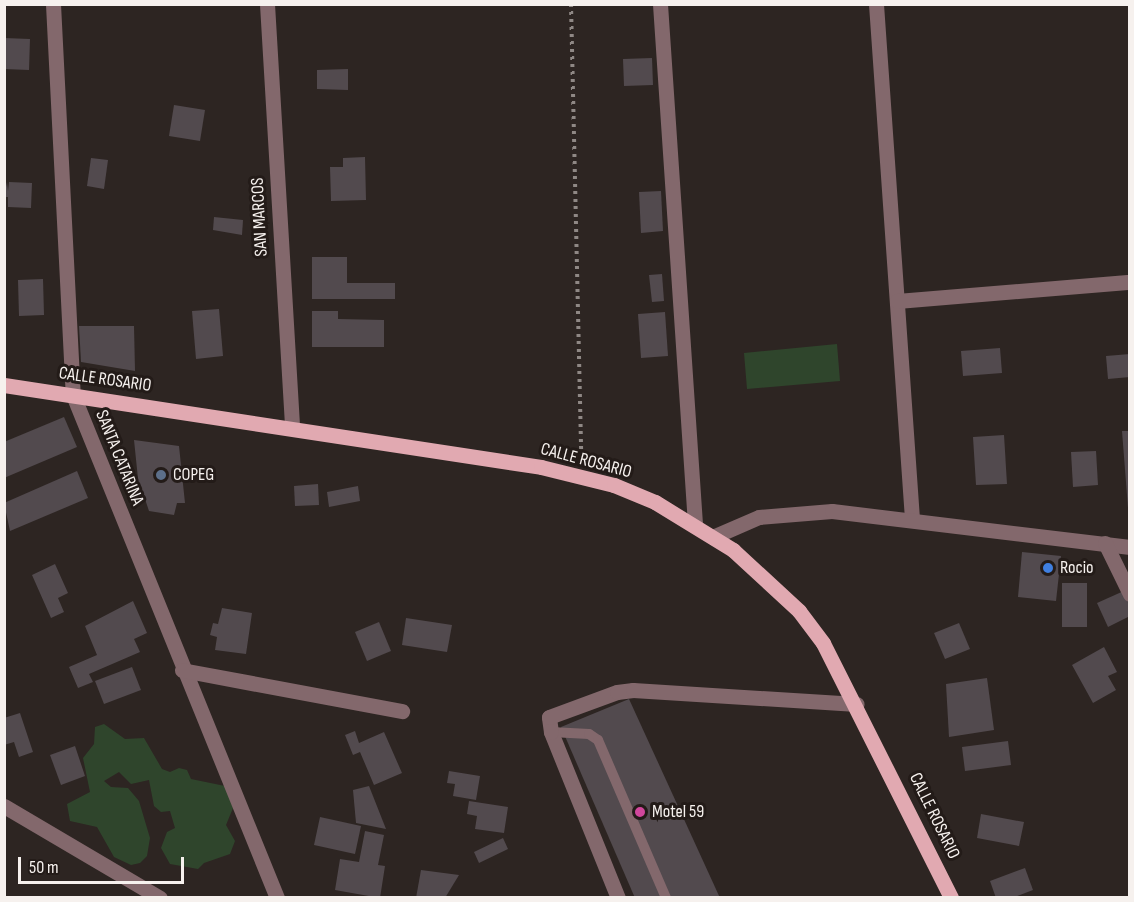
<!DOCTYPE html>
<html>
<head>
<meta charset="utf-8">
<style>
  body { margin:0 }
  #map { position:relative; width:1134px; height:902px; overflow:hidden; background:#2d2522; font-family:"Sofia Sans Condensed",sans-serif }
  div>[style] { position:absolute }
  .green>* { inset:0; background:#2f452c }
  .building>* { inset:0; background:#524a4e }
  .path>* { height:4px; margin-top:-2px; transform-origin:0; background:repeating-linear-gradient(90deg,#8f8885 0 3px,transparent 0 7.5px) }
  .lane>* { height:10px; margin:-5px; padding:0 5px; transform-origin:5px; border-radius:5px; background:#83686c }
  .street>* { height:15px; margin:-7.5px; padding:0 7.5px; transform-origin:7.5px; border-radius:7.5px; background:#83686c }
  .primary>* { height:15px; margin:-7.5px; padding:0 7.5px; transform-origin:7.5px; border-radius:7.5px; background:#e1a9b1 }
  .dots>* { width:16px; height:16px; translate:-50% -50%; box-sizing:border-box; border:3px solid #231b18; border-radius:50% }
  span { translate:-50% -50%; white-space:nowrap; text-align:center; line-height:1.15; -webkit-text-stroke:6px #231b18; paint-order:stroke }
  .street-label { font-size:18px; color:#f6f1ee }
  .poi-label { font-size:18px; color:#f6f1ee }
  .left { translate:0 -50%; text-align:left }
  .frame { position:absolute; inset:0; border:6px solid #f6f1ee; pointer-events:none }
  .scale { position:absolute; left:18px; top:857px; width:166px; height:27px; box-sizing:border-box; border:3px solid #f6f1ee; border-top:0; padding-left:8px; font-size:18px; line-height:21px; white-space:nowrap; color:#f6f1ee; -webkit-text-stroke:4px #231b18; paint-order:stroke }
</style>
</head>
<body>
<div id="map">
  <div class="green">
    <div style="clip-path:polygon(837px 344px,840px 381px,747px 389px,744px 353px)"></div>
    <div style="clip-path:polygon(104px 724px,125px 739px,144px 738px,162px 769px,170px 772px,179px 768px,187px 770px,191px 779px,225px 786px,233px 808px,226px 825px,235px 841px,230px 854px,204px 863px,198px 869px,170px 864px,161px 848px,167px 832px,175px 828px,170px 811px,161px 812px,154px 806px,149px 780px,131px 784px,119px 772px,104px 781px,111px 787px,128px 788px,139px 801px,150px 838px,147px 856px,140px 863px,131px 865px,114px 857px,97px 827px,70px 821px,67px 804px,90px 792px,83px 758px,94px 744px,95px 727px)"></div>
  </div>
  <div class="building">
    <div style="clip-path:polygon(4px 38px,30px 39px,29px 70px,4px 69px)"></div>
    <div style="clip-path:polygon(652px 58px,653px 85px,624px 86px,623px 59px)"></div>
    <div style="clip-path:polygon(348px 69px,348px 90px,317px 89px,317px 70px)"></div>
    <div style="clip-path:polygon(174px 105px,205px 110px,200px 141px,169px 136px)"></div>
    <div style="clip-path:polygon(365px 157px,366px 200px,331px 201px,330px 167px,343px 167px,343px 158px)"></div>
    <div style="clip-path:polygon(91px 158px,108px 160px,104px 189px,87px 186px)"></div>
    <div style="clip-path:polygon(7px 182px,8px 191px,9px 182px,32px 183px,31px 208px,8px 207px,8px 197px,4px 197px)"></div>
    <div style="clip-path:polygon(661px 191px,663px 231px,641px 233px,639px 192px)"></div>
    <div style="clip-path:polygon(214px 217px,243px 220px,242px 235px,213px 230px)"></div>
    <div style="clip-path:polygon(312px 257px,347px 257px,347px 283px,395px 283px,395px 299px,312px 299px)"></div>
    <div style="clip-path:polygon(662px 274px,664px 301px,652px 302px,649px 275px)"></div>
    <div style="clip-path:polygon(43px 279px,44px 315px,19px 316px,18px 280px)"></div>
    <div style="clip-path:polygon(219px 309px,223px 356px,196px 359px,192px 311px)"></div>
    <div style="clip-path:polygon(312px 311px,338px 311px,338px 319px,384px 320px,384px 347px,312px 347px)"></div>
    <div style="clip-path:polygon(665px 312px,668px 356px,641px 358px,638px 314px)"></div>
    <div style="clip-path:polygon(79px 326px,134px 326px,135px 371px,81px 362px)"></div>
    <div style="clip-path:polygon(1000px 348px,1002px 373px,963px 376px,961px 351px)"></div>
    <div style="clip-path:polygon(1130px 354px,1130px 377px,1108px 379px,1106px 356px)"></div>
    <div style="clip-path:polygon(64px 417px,77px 447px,4px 478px,4px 442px)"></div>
    <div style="clip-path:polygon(1122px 431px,1130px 431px,1130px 508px,1128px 508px)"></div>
    <div style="clip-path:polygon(1004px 435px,1007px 484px,976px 485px,973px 437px)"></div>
    <div style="clip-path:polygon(134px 440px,179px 446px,185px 503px,177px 503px,174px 515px,149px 511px,145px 499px,140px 498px)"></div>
    <div style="clip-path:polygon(1096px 451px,1098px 485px,1073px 487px,1071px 452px)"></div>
    <div style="clip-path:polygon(77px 471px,88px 498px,10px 531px,4px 503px)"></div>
    <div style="clip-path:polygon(318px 484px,319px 505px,295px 506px,294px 486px)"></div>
    <div style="clip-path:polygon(358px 486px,360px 501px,329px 507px,327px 492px)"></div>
    <div style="clip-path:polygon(1022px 552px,1061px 556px,1056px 601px,1018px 597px)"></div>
    <div style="clip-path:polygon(55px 564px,68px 593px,58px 598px,64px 612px,51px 618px,32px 575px)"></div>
    <div style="clip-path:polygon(1062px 583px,1087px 583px,1087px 627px,1062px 627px)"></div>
    <div style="clip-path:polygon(1126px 590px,1130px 616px,1108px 627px,1097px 603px)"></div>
    <div style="clip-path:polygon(133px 601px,147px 633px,134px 639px,140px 652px,89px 674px,93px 682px,78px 688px,69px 667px,97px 655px,85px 626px)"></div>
    <div style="clip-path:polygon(222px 608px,252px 613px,246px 654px,215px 650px,217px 637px,210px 635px,213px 623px,218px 624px)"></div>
    <div style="clip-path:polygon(406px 618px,452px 625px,447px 652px,402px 645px)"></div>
    <div style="clip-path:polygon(379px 622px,391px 651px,367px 661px,355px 632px)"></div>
    <div style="clip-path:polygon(959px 623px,970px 649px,945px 659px,934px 633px)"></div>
    <div style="clip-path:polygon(1104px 647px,1117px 672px,1108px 676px,1116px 690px,1093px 703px,1072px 665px)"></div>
    <div style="clip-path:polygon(132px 667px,141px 690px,104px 704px,95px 681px)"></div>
    <div style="clip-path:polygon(987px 678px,994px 730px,949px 737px,946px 684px)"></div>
    <div style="clip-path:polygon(629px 699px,720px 898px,635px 898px,561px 727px)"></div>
    <div style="clip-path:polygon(20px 713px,33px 752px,19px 757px,14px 742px,4px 745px,4px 718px)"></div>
    <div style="clip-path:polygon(355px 731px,359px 743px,384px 732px,402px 773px,374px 785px,360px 752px,353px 755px,345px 735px)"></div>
    <div style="clip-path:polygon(1008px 741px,1011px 765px,965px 771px,962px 747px)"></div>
    <div style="clip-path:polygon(75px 746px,85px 776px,61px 785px,50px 755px)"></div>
    <div style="clip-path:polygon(449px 771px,480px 776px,476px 800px,453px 796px,455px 784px,447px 783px)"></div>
    <div style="clip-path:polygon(369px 786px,386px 829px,356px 823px,353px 790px)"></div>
    <div style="clip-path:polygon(469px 801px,508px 807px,504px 833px,475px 829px,477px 816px,467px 814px)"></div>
    <div style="clip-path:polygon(981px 814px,1024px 822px,1019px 846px,977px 838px)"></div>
    <div style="clip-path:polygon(320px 817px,361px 826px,355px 854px,314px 845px)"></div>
    <div style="clip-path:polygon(365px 831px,384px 835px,378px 865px,385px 866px,380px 898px,335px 890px,340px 859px,359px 862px)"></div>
    <div style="clip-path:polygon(503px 838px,508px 849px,479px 863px,474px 852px)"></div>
    <div style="clip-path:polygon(1025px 868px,1033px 890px,1012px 898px,996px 898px,990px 881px)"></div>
    <div style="clip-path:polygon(421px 870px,459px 875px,445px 898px,416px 898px)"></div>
  </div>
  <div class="path">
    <div style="left:571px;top:4px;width:456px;rotate:88.7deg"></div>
  </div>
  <div class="lane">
    <div style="left:551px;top:732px;width:38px;rotate:3deg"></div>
    <div style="left:589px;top:734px;width:11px;rotate:34deg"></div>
    <div style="left:598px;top:740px;width:172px;rotate:66.7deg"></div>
  </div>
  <div class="street">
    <div style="left:53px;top:4px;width:392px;rotate:87.1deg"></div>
    <div style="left:73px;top:395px;width:543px;rotate:67.92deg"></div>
    <div style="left:267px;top:4px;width:424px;rotate:86.6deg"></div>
    <div style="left:660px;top:4px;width:521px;rotate:86.15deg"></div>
    <div style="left:876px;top:4px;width:516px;rotate:86deg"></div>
    <div style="left:897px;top:301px;width:234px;rotate:-4.7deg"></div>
    <div style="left:715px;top:536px;width:48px;rotate:-23.4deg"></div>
    <div style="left:759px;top:517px;width:73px;rotate:-4.7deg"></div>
    <div style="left:832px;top:511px;width:300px;rotate:6.9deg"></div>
    <div style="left:1105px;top:543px;width:57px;rotate:63.9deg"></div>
    <div style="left:182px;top:670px;width:224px;rotate:10.6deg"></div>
    <div style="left:4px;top:806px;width:181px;rotate:30.5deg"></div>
    <div style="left:618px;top:898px;width:179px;rotate:-112deg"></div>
    <div style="left:551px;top:732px;width:15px;rotate:-98deg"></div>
    <div style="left:549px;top:717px;width:72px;rotate:-20.2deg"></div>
    <div style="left:617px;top:692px;width:16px;rotate:-7deg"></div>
    <div style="left:633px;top:690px;width:224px;rotate:3.6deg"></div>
  </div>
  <div class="primary">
    <div style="left:4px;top:385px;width:543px;rotate:8.68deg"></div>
    <div style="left:541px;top:467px;width:75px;rotate:13.9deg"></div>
    <div style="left:614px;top:485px;width:44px;rotate:22.5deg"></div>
    <div style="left:655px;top:502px;width:92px;rotate:31.6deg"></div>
    <div style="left:733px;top:550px;width:90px;rotate:42.7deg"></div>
    <div style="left:799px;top:611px;width:40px;rotate:53deg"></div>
    <div style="left:823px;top:643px;width:285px;rotate:63.3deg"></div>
  </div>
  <div class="dots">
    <div style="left:161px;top:475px;background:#5c6f8a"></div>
    <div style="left:1048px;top:568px;background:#3f7fe0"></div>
    <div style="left:640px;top:812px;background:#d1479c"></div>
  </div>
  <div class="street-label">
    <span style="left:260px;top:217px;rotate:-93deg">SAN MARCOS</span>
    <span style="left:105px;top:380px;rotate:8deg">CALLE ROSARIO</span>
    <span style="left:119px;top:458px;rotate:68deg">SANTA CATARINA</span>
    <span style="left:586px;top:461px;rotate:15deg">CALLE ROSARIO</span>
    <span style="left:934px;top:816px;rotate:64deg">CALLE ROSARIO</span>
  </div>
  <div class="poi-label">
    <span class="left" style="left:173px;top:475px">COPEG</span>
    <span class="left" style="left:1060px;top:568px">Rocio</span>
    <span class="left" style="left:652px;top:812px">Motel 59</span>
  </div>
  <div class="frame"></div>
  <div class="scale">50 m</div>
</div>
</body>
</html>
